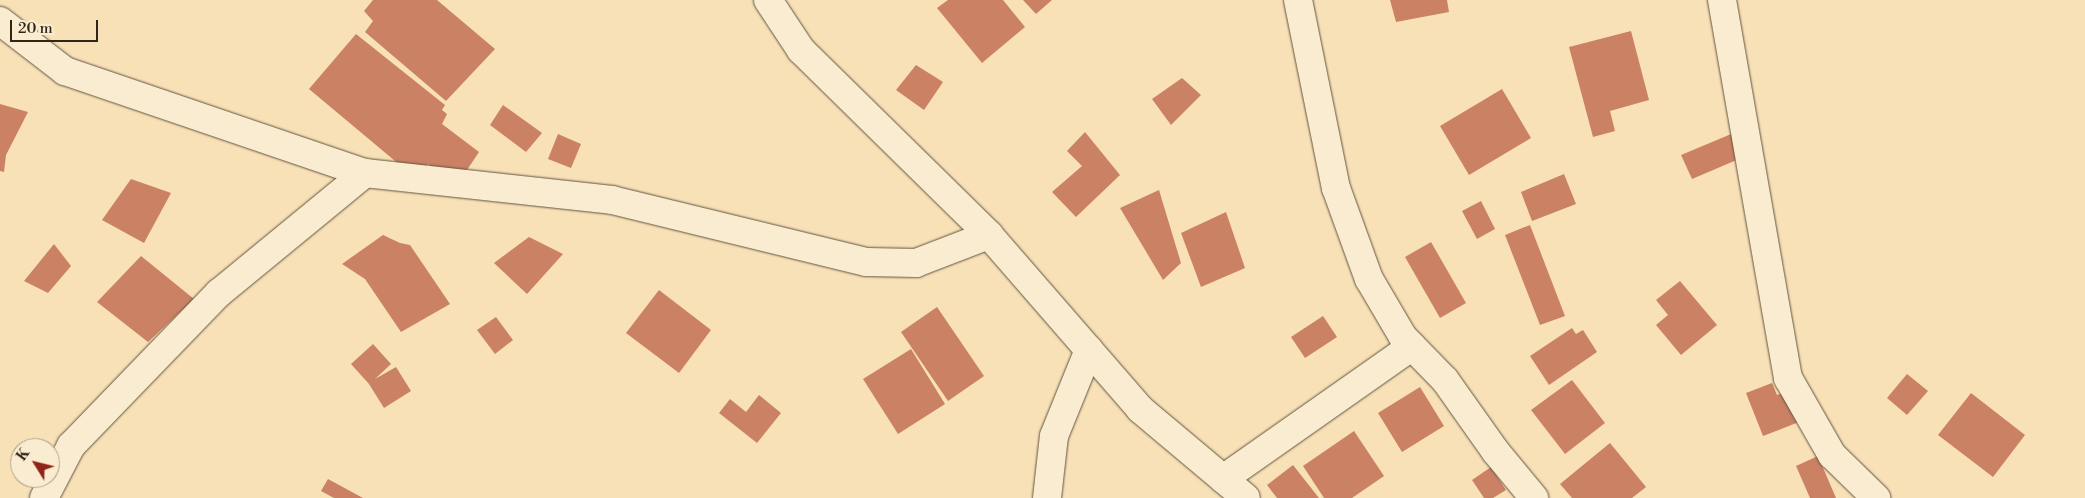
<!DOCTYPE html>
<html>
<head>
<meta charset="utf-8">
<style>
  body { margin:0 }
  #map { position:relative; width:2085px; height:498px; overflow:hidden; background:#f8e1b7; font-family:"Libre Bodoni",serif }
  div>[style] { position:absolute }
  .building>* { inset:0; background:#cb8163 }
  .roads { filter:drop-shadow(0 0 1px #635440) drop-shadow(0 0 1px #635440) }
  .minor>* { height:28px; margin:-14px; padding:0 14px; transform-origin:14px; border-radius:14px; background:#faecd0 }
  span { translate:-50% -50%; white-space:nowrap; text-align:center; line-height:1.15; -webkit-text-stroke:4px #faecd0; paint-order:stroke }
  .north { position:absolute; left:10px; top:438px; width:50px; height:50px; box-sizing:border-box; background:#faecd0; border:1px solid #aa9c86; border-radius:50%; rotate:306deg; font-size:14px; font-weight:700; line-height:20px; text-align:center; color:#312518 }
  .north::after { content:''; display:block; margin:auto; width:18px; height:22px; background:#8f2418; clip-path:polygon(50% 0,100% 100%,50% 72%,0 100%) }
  .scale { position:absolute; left:10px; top:20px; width:88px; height:22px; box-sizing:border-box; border:2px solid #312518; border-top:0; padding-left:6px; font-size:15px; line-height:18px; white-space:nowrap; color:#312518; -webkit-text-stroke:4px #faecd0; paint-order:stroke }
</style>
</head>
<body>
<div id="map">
  <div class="building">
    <div style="clip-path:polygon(373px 0,437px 0,495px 49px,446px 101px,365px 32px,373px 21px,364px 11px)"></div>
    <div style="clip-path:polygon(948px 0,1003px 0,1025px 27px,982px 63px,937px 8px)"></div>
    <div style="clip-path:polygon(1023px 0,1052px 0,1036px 14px)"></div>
    <div style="clip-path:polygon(1390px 0,1447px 0,1449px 12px,1396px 22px)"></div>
    <div style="clip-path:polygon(1631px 31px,1649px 100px,1610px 111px,1615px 131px,1593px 137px,1569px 47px)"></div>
    <div style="clip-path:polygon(356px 34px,445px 105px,442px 110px,447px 114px,442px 124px,479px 152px,465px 173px,448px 178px,428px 164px,413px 176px,309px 89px)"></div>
    <div style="clip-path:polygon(916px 65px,943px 82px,924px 110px,896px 90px)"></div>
    <div style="clip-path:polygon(1182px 78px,1201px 95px,1171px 125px,1152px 99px)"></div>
    <div style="clip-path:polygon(1502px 89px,1531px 138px,1469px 175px,1440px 126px)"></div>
    <div style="clip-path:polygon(0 104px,28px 112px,6px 155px,4px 172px,0 171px)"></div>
    <div style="clip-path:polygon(503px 105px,542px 133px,526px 152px,490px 125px)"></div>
    <div style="clip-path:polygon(1085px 132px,1120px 175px,1076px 217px,1052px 192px,1082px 166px,1067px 151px)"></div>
    <div style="clip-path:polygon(1736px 132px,1746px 156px,1692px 179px,1681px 155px)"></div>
    <div style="clip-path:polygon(558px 134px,581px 144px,571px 168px,548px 159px)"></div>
    <div style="clip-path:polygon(1564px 174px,1576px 204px,1532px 221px,1521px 192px)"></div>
    <div style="clip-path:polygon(131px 179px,171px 193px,144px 243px,102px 220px)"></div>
    <div style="clip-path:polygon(1159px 190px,1181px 263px,1163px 280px,1120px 208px)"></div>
    <div style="clip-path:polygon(1481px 201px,1495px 229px,1477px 239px,1462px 211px)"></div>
    <div style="clip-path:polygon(1226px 212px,1245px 268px,1201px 287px,1181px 233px)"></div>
    <div style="clip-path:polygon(1530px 225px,1565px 316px,1540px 325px,1505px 235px)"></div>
    <div style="clip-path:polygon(383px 235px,400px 243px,410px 245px,450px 304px,401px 332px,365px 279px,342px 264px)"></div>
    <div style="clip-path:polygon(529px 237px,563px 254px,527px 294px,494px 263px)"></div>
    <div style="clip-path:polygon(1431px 242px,1466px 303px,1440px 318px,1405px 257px)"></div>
    <div style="clip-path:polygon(54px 244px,71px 266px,48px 293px,24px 281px)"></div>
    <div style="clip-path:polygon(141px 256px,194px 299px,148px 342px,97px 302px)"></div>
    <div style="clip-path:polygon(1680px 281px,1717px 325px,1681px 355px,1656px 325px,1668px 315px,1656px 300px)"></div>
    <div style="clip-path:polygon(659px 290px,711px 330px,679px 373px,626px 333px)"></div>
    <div style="clip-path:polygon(937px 307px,984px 376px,948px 401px,901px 332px)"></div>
    <div style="clip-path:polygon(1323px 316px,1337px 337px,1305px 358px,1291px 337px)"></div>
    <div style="clip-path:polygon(496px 317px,513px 340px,495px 354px,477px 330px)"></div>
    <div style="clip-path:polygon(1572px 328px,1576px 334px,1583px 330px,1597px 352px,1549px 385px,1530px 356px)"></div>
    <div style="clip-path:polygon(373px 344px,391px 364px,375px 379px,396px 367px,411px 391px,384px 408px,369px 384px,351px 364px)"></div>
    <div style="clip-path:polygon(911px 349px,945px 404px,898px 434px,863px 379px)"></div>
    <div style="clip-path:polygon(1907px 374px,1928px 391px,1907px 415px,1887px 398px)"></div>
    <div style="clip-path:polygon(1572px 380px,1605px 423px,1565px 454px,1531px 410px)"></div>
    <div style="clip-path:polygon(1772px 383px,1777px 395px,1787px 392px,1799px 422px,1763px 436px,1746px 393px)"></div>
    <div style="clip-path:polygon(1420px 387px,1444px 426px,1402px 452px,1378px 413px)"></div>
    <div style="clip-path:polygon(1971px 393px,2025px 435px,1993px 477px,1938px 435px)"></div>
    <div style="clip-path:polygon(759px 395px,781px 413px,757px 443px,719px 413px,730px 399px,746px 412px)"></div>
    <div style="clip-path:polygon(1354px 431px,1384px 476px,1352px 498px,1324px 498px,1303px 466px)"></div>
    <div style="clip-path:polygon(1610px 443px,1646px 487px,1632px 498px,1572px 498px,1560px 484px)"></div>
    <div style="clip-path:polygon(1818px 456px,1836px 498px,1810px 498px,1796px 466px)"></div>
    <div style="clip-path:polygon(1293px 465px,1319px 498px,1277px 498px,1267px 485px)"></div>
    <div style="clip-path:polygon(1491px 467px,1506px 490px,1493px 498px,1484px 498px,1472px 480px)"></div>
    <div style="clip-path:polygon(328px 479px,363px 498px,334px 498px,321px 491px)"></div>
  </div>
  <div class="roads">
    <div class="minor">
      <div style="left:768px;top:0;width:60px;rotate:56.6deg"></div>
      <div style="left:801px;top:50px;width:264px;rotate:44.5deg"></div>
      <div style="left:989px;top:235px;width:230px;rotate:49deg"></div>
      <div style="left:1140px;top:409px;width:138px;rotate:40deg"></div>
      <div style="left:1298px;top:0;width:192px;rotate:78.6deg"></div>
      <div style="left:1336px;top:188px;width:97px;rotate:70.1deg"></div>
      <div style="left:1369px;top:279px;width:67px;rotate:59.6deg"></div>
      <div style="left:1403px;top:337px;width:60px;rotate:45.7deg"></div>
      <div style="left:1445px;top:380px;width:88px;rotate:54.7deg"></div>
      <div style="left:1496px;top:452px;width:60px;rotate:50.4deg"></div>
      <div style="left:1722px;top:0;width:384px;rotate:80.1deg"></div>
      <div style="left:1788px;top:378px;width:89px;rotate:60.3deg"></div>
      <div style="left:1832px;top:455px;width:62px;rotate:44.3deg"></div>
      <div style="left:0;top:21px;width:82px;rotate:37.6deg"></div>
      <div style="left:65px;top:71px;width:317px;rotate:18.8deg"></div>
      <div style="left:365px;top:173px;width:248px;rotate:6.2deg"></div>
      <div style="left:612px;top:200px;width:262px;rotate:13.7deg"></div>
      <div style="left:867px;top:262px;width:49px;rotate:1.2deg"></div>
      <div style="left:916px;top:263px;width:78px;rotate:-21deg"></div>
      <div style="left:1223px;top:479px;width:231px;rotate:-35.1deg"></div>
      <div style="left:44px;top:498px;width:59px;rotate:-62.6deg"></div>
      <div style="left:71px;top:446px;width:213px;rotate:-46deg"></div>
      <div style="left:219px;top:293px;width:189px;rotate:-39.4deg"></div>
      <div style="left:1047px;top:498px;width:62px;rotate:-83.6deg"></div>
      <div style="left:1054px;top:436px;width:93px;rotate:-67.9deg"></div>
    </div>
  </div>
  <div class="north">K</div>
  <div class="scale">20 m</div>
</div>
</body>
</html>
